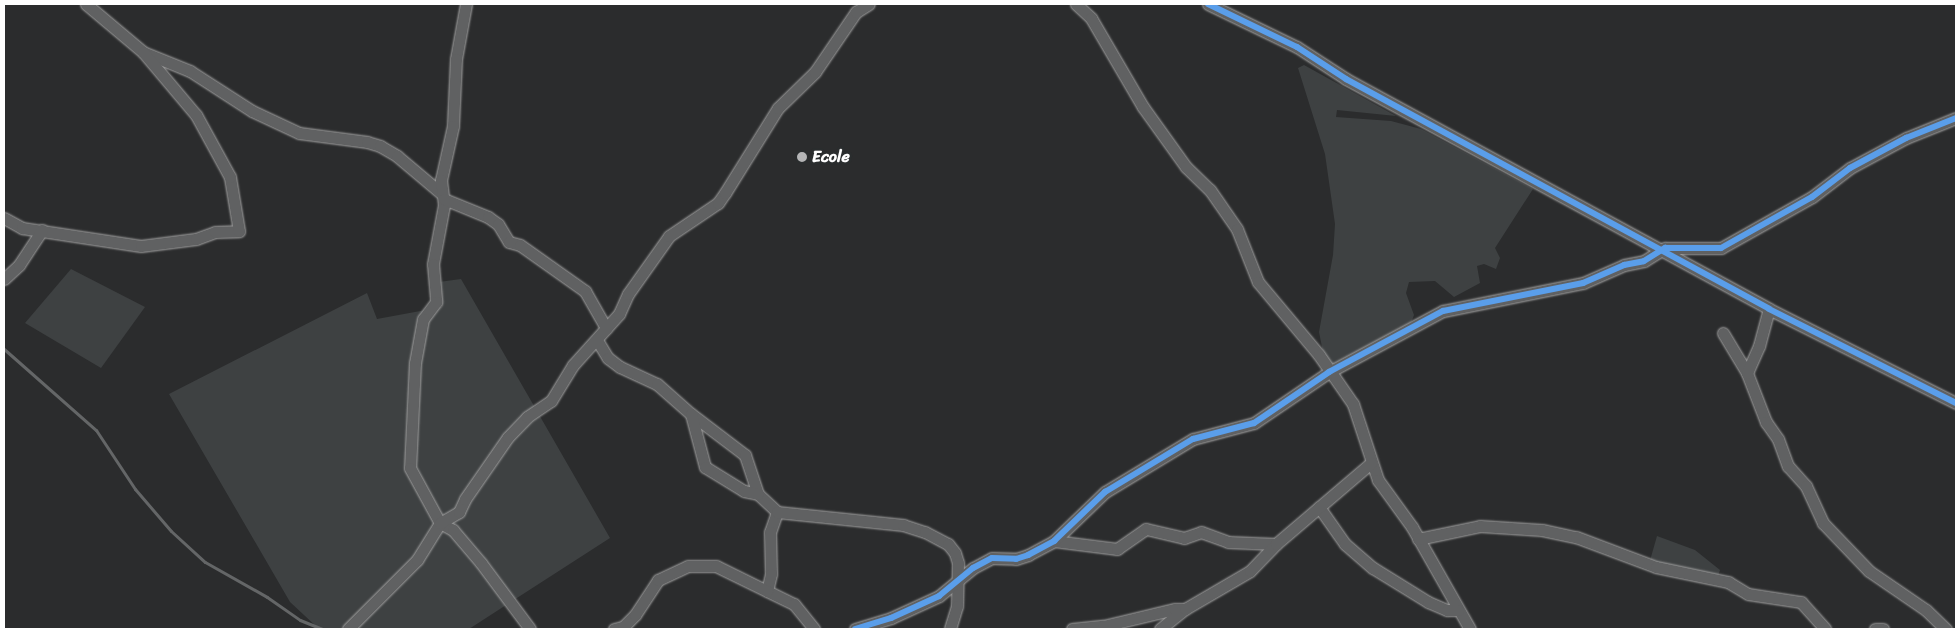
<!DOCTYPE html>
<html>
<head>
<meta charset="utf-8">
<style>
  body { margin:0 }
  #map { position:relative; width:1960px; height:633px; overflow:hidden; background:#2b2c2d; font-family:Sriracha,sans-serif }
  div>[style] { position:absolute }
  .green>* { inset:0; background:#3e4142 }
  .stream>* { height:3px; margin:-1.5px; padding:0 1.5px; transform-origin:1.5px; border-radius:1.5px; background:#646667 }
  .roads { filter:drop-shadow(0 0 1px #a0a0a0) drop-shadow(0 0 1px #a0a0a0) }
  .minor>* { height:11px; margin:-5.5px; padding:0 5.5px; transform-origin:5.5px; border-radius:5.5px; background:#606162 }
  .cycleway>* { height:6px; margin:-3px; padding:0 3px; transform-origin:3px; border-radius:3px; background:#5a9eea }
  .dots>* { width:14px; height:14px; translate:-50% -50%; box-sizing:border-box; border:2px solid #2a2d2e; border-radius:50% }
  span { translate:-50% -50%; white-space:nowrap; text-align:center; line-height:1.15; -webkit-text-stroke:5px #2a2d2e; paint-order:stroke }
  .poi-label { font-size:16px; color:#fff; font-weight:700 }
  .left { translate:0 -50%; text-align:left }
  .frame { position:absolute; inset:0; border:5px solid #fff; pointer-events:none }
</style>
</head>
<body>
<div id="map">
  <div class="green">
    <div style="clip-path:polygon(1304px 65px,1396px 116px,1337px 110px,1336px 117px,1391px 121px,1421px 129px,1533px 189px,1495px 248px,1500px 258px,1496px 269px,1484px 264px,1477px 266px,1480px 283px,1454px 297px,1435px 281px,1409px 282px,1406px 293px,1414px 315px,1408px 331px,1327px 372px,1319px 332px,1333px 255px,1335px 224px,1325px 154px,1298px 68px)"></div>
    <div style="clip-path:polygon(71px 269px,145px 307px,101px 368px,25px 323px)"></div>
    <div style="clip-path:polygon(461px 279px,610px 538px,469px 629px,319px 629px,290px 602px,169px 394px,367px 293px,377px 319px,442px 307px,439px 282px)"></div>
    <div style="clip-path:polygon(1657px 536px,1695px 550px,1720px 570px,1717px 580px,1649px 564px)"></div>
  </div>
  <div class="stream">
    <div style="left:4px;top:349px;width:123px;rotate:41.4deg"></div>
    <div style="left:96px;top:430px;width:71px;rotate:56.5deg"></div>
    <div style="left:135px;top:489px;width:55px;rotate:49.4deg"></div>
    <div style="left:171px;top:531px;width:46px;rotate:42.4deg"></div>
    <div style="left:205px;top:562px;width:71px;rotate:29.4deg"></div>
    <div style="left:267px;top:597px;width:40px;rotate:34.9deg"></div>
    <div style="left:300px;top:620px;width:24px;rotate:22deg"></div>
  </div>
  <div class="roads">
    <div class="minor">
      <div style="left:86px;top:4px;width:75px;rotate:40.1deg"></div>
      <div style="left:143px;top:52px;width:51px;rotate:22deg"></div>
      <div style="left:190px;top:71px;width:74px;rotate:32.8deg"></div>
      <div style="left:252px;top:111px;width:52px;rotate:25.1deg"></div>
      <div style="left:299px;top:133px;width:69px;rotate:7.5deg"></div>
      <div style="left:367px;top:142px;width:14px;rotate:17deg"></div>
      <div style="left:380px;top:146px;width:20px;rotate:30deg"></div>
      <div style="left:397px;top:156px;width:57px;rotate:40.1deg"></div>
      <div style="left:466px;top:4px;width:56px;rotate:100.3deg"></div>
      <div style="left:456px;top:59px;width:67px;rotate:92.6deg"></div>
      <div style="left:453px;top:126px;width:55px;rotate:102.5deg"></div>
      <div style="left:441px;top:180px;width:25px;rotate:83deg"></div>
      <div style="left:444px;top:205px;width:60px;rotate:100.6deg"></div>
      <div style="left:433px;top:264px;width:38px;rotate:85deg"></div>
      <div style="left:436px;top:302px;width:21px;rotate:127deg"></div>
      <div style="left:423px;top:319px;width:45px;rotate:100.3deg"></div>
      <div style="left:415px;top:363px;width:105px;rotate:92.7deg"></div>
      <div style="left:410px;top:468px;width:63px;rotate:61.4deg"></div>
      <div style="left:440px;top:523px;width:15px;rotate:28deg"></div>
      <div style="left:453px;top:530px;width:43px;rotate:49.7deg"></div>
      <div style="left:481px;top:563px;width:82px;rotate:53.4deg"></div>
      <div style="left:1076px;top:4px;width:21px;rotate:43deg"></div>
      <div style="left:1091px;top:18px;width:103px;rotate:59.7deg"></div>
      <div style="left:1143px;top:107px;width:74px;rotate:54.4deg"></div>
      <div style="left:1186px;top:167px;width:33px;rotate:44deg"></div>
      <div style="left:1210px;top:190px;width:47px;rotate:55.3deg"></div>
      <div style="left:1237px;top:229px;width:57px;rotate:68.4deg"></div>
      <div style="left:1258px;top:282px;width:95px;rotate:50.1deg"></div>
      <div style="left:1319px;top:355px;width:60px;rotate:55.2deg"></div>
      <div style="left:1353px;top:404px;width:80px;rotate:71.8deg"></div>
      <div style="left:1378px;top:480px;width:58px;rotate:54.1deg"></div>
      <div style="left:1412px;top:527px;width:117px;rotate:60.4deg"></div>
      <div style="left:1208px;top:4px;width:99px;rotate:25.8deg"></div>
      <div style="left:1297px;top:47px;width:59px;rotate:33.1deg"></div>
      <div style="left:1346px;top:79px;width:481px;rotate:28.5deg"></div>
      <div style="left:1769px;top:309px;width:209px;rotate:26.7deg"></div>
      <div style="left:444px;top:199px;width:48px;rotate:22.2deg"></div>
      <div style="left:488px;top:217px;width:12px;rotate:35deg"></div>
      <div style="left:498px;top:224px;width:21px;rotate:59deg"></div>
      <div style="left:509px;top:242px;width:11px;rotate:15deg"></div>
      <div style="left:520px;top:245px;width:80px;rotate:35.3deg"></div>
      <div style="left:585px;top:291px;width:43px;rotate:60.4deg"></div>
      <div style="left:4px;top:218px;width:21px;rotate:29deg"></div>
      <div style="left:22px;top:228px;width:120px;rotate:8.6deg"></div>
      <div style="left:141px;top:246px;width:55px;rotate:-7.3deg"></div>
      <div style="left:196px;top:239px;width:20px;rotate:-20deg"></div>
      <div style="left:215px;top:232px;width:24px;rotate:-2deg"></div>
      <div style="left:239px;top:231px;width:55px;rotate:-99.5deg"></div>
      <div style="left:230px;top:177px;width:71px;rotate:-118.7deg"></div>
      <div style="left:196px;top:115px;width:82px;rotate:-130.1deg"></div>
      <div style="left:4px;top:279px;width:21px;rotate:-43deg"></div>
      <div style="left:19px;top:265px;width:42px;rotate:-56.7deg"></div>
      <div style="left:1723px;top:333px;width:47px;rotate:59deg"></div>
      <div style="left:1747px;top:373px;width:53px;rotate:68.8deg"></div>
      <div style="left:1766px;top:422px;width:21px;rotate:55deg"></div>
      <div style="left:1778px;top:439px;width:29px;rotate:70deg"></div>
      <div style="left:1788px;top:466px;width:27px;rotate:48deg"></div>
      <div style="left:1806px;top:486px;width:41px;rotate:65.3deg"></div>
      <div style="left:1823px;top:523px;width:66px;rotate:46.2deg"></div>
      <div style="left:1869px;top:571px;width:69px;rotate:34.4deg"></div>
      <div style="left:1926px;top:610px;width:28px;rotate:44deg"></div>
      <div style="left:597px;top:340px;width:21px;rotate:59deg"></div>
      <div style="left:608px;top:358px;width:15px;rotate:37deg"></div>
      <div style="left:620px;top:367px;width:41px;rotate:24.7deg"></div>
      <div style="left:657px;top:384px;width:45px;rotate:41.4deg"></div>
      <div style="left:691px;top:414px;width:68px;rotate:37.2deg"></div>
      <div style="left:745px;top:455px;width:41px;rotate:71.6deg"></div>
      <div style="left:758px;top:494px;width:26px;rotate:43deg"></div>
      <div style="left:777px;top:512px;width:21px;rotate:109deg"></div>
      <div style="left:770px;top:532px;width:42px;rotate:88.6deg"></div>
      <div style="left:771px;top:574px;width:17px;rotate:103deg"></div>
      <div style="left:767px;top:591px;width:30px;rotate:26deg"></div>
      <div style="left:794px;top:604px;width:32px;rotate:51deg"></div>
      <div style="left:1747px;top:373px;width:30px;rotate:-66deg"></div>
      <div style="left:1759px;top:346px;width:38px;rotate:-75deg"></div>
      <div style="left:691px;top:414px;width:55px;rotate:75.2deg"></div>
      <div style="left:705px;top:467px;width:46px;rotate:31.6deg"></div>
      <div style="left:744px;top:491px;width:14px;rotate:12deg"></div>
      <div style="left:1319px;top:507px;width:45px;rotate:54.9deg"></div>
      <div style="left:1345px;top:544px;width:37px;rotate:41deg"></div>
      <div style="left:1373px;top:568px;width:65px;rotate:31.7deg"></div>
      <div style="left:1428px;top:602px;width:21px;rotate:23deg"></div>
      <div style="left:1447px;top:610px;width:11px"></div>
      <div style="left:777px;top:512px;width:127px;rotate:5.9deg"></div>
      <div style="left:903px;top:525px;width:23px;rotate:18deg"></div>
      <div style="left:925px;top:532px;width:26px;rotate:28deg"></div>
      <div style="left:948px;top:544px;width:11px;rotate:52deg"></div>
      <div style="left:955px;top:553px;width:10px;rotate:73deg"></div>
      <div style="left:958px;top:563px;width:43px;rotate:91.3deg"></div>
      <div style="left:957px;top:606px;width:24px;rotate:107deg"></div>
      <div style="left:1418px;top:539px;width:63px;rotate:-11.8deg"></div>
      <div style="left:1480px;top:526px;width:62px;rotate:3.7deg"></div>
      <div style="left:1542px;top:530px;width:35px;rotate:12deg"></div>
      <div style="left:1576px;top:537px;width:85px;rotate:20.6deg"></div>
      <div style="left:1656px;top:567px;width:74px;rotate:11.8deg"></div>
      <div style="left:1728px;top:582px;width:23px;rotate:31deg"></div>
      <div style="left:1748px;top:594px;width:54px;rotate:8.6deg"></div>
      <div style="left:1801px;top:602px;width:36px;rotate:48deg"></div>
      <div style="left:1054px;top:541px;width:64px;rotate:7.2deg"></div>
      <div style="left:1117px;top:549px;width:35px;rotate:-35deg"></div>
      <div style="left:1146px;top:529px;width:39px;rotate:13deg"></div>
      <div style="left:1184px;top:538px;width:18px;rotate:-19deg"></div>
      <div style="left:1201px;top:532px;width:29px;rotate:20deg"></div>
      <div style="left:1228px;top:542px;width:48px;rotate:2.4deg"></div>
      <div style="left:348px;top:629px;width:98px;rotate:-45deg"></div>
      <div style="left:417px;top:560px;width:44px;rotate:-58.1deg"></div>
      <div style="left:440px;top:523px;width:22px;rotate:-30deg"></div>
      <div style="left:459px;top:512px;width:14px;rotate:-65deg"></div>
      <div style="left:465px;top:499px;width:75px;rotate:-55.3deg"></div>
      <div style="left:508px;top:437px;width:28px;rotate:-46deg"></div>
      <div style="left:527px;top:417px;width:29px;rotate:-34deg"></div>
      <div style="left:551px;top:401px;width:42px;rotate:-58.6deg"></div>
      <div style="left:573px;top:365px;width:69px;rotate:-48deg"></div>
      <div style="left:619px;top:314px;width:22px;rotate:-66deg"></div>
      <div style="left:628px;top:294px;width:71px;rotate:-54.7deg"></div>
      <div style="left:669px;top:236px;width:59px;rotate:-34deg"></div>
      <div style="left:718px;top:203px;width:12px;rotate:-55deg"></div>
      <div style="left:725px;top:193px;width:100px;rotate:-58.1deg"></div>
      <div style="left:778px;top:108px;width:52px;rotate:-44.2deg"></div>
      <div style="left:815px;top:72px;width:73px;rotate:-55.7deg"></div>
      <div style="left:856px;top:12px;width:15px;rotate:-32deg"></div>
      <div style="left:614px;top:629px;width:9px;rotate:-13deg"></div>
      <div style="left:623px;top:627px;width:17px;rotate:-45deg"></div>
      <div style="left:635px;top:615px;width:42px;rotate:-56.7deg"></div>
      <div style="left:658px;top:580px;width:33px;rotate:-25deg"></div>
      <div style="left:688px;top:566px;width:28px"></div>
      <div style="left:716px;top:566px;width:57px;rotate:26.1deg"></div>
      <div style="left:855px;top:629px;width:38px;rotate:-17deg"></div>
      <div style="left:891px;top:618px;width:53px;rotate:-24.6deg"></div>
      <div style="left:939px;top:596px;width:44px;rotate:-39.5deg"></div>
      <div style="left:973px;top:568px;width:21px;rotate:-28deg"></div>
      <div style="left:992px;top:558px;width:24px;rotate:2deg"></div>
      <div style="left:1016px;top:559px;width:13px;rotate:-18deg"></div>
      <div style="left:1028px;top:555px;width:30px;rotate:-28deg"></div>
      <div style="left:1054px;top:541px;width:71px;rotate:-43.9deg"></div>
      <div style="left:1105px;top:492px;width:103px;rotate:-31.1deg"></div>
      <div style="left:1193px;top:439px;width:63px;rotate:-14.7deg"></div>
      <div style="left:1254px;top:423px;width:91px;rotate:-34.2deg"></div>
      <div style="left:1329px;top:372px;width:129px;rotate:-28.2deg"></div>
      <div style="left:1443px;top:311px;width:143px;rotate:-11.3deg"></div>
      <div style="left:1583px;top:283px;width:45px;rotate:-23.7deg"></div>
      <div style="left:1624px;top:265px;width:20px;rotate:-11deg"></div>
      <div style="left:1644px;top:261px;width:25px;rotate:-32deg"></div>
      <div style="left:1665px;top:248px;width:56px"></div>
      <div style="left:1721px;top:248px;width:104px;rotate:-29.3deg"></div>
      <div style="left:1812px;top:197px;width:48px;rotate:-37.3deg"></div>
      <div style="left:1850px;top:168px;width:64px;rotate:-28.2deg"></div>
      <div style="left:1906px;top:138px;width:54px;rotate:-21.8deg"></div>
      <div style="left:1072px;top:629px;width:31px;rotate:-6deg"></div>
      <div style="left:1103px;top:626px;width:74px;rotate:-13.3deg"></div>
      <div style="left:1175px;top:609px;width:10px"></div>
      <div style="left:1160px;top:629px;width:32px;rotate:-39deg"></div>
      <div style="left:1185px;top:609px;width:75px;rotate:-30.3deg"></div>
      <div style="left:1250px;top:571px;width:37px;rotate:-46deg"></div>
      <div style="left:1276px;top:544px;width:125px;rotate:-40.5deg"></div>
      <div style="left:1875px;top:629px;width:8px"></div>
    </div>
  </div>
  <div class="cycleway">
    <div style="left:1208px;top:4px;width:99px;rotate:25.8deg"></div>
    <div style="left:1297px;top:47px;width:59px;rotate:33.1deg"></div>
    <div style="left:1346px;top:79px;width:481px;rotate:28.5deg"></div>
    <div style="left:1769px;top:309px;width:209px;rotate:26.7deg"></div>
    <div style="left:855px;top:629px;width:38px;rotate:-17deg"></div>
    <div style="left:891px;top:618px;width:53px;rotate:-24.6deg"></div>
    <div style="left:939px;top:596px;width:44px;rotate:-39.5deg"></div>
    <div style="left:973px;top:568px;width:21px;rotate:-28deg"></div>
    <div style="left:992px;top:558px;width:24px;rotate:2deg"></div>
    <div style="left:1016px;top:559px;width:13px;rotate:-18deg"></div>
    <div style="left:1028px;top:555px;width:30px;rotate:-28deg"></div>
    <div style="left:1054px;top:541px;width:71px;rotate:-43.9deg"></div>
    <div style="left:1105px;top:492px;width:103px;rotate:-31.1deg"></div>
    <div style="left:1193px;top:439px;width:63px;rotate:-14.7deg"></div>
    <div style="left:1254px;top:423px;width:91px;rotate:-34.2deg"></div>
    <div style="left:1329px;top:372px;width:129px;rotate:-28.2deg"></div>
    <div style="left:1443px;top:311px;width:143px;rotate:-11.3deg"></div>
    <div style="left:1583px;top:283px;width:45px;rotate:-23.7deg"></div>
    <div style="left:1624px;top:265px;width:20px;rotate:-11deg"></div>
    <div style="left:1644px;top:261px;width:25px;rotate:-32deg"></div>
    <div style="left:1665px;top:248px;width:56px"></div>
    <div style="left:1721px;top:248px;width:104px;rotate:-29.3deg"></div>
    <div style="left:1812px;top:197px;width:48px;rotate:-37.3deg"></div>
    <div style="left:1850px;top:168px;width:64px;rotate:-28.2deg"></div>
    <div style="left:1906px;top:138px;width:54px;rotate:-21.8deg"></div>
  </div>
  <div class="dots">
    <div style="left:802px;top:157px;background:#b5b5b6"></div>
  </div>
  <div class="poi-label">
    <span class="left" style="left:812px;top:157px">Ecole</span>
  </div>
  <div class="frame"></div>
</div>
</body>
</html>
